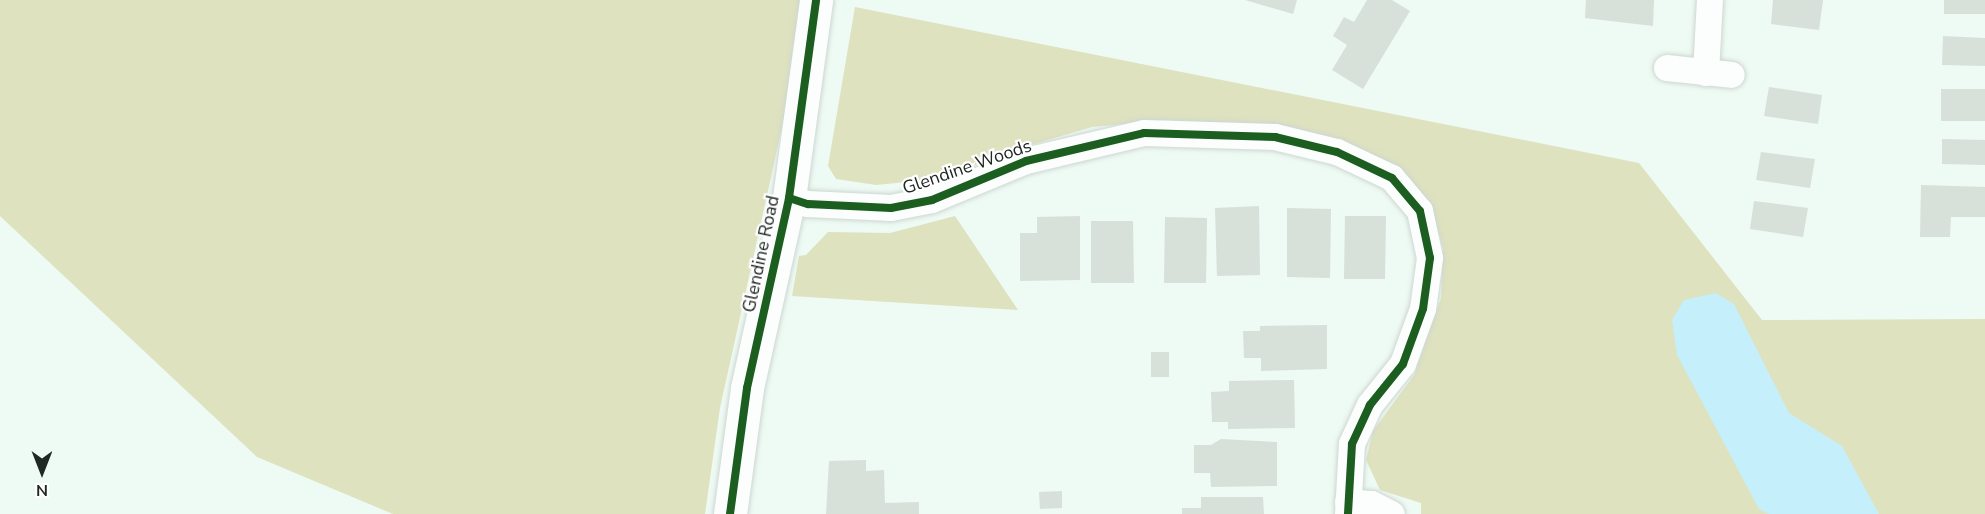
<!DOCTYPE html>
<html>
<head>
<meta charset="utf-8">
<style>
  body { margin:0 }
  #map { position:relative; width:1985px; height:514px; overflow:hidden; background:#eefaf4; font-family:"Nunito Sans",sans-serif }
  div>[style] { position:absolute }
  .green>* { inset:0; background:#dee2bf }
  .water>* { inset:0; background:#c5effb }
  .building>* { inset:0; background:#d8e0da }
  .roads { filter:drop-shadow(0 0 2px #ced7d2) drop-shadow(0 0 2px #ced7d2) }
  .street>* { height:26px; margin:-13px; padding:0 13px; transform-origin:13px; border-radius:13px; background:#fcfefd }
  .secondary>* { height:33px; margin:-16.5px; padding:0 16.5px; transform-origin:16.5px; border-radius:16.5px; background:#fcfefd }
  .cycleway>* { height:8px; margin:-4px; padding:0 4px; transform-origin:4px; border-radius:4px; background:#1b5e20 }
  span { translate:-50% -50%; white-space:nowrap; text-align:center; line-height:1.15; -webkit-text-stroke:4.5px #fff; paint-order:stroke }
  .street-label { font-size:18px; color:#202824 }
  .north { position:absolute; left:12px; top:442px; width:60px; height:60px; -webkit-text-stroke:4px #fff; paint-order:stroke; rotate:180deg; font-size:16px; font-weight:700; line-height:24px; text-align:center; color:#202824 }
  .north::after { content:''; display:block; margin:auto; width:21px; height:27px; background:#202824; clip-path:polygon(50% 0,100% 100%,50% 72%,0 100%) }
</style>
</head>
<body>
<div id="map">
  <div class="green">
    <div style="clip-path:polygon(0 0,800px 0,794px 73px,720px 408px,705px 514px,393px 514px,257px 457px,0 216px)"></div>
    <div style="clip-path:polygon(855px 7px,1639px 163px,1762px 320px,1985px 319px,1985px 514px,1421px 514px,1421px 503px,1380px 490px,1366px 460px,1373px 431px,1414px 375px,1441px 298px,1443px 248px,1433px 215px,1408px 179px,1244px 125px,1167px 120px,1092px 127px,1003px 153px,910px 193px,906px 182px,876px 185px,836px 179px,828px 166px)"></div>
    <div style="clip-path:polygon(955px 216px,1018px 310px,792px 296px,799px 256px,806px 255px,828px 232px,890px 233px)"></div>
  </div>
  <div class="water">
    <div style="clip-path:polygon(1716px 293px,1734px 304px,1789px 413px,1842px 446px,1879px 514px,1769px 514px,1759px 509px,1677px 355px,1672px 320px,1684px 300px)"></div>
  </div>
  <div class="building">
    <div style="clip-path:polygon(1245px 0,1297px 0,1293px 14px)"></div>
    <div style="clip-path:polygon(1367px 0,1392px 0,1410px 11px,1363px 89px,1332px 70px,1347px 45px,1333px 36px,1344px 17px,1354px 22px)"></div>
    <div style="clip-path:polygon(1586px 0,1654px 0,1653px 26px,1585px 18px)"></div>
    <div style="clip-path:polygon(1773px 0,1823px 0,1819px 30px,1771px 24px)"></div>
    <div style="clip-path:polygon(1944px 0,1985px 0,1985px 14px,1944px 14px)"></div>
    <div style="clip-path:polygon(1943px 36px,1985px 38px,1985px 66px,1942px 65px)"></div>
    <div style="clip-path:polygon(1769px 87px,1822px 95px,1818px 124px,1764px 116px)"></div>
    <div style="clip-path:polygon(1941px 89px,1985px 89px,1985px 121px,1941px 121px)"></div>
    <div style="clip-path:polygon(1942px 139px,1985px 140px,1985px 165px,1942px 164px)"></div>
    <div style="clip-path:polygon(1761px 152px,1815px 159px,1810px 188px,1756px 180px)"></div>
    <div style="clip-path:polygon(1921px 185px,1985px 187px,1985px 217px,1951px 217px,1950px 237px,1920px 237px)"></div>
    <div style="clip-path:polygon(1754px 201px,1808px 208px,1803px 237px,1750px 229px)"></div>
    <div style="clip-path:polygon(1259px 206px,1260px 275px,1217px 276px,1215px 208px)"></div>
    <div style="clip-path:polygon(1287px 208px,1331px 209px,1330px 278px,1287px 277px)"></div>
    <div style="clip-path:polygon(1080px 216px,1080px 280px,1020px 281px,1020px 233px,1037px 233px,1037px 217px)"></div>
    <div style="clip-path:polygon(1345px 216px,1386px 216px,1385px 279px,1344px 279px)"></div>
    <div style="clip-path:polygon(1165px 217px,1207px 218px,1206px 283px,1164px 283px)"></div>
    <div style="clip-path:polygon(1091px 221px,1133px 221px,1134px 283px,1091px 283px)"></div>
    <div style="clip-path:polygon(1327px 325px,1327px 369px,1261px 371px,1261px 358px,1244px 358px,1243px 331px,1260px 331px,1260px 326px)"></div>
    <div style="clip-path:polygon(1151px 352px,1169px 352px,1169px 377px,1151px 377px)"></div>
    <div style="clip-path:polygon(1294px 380px,1295px 428px,1228px 429px,1228px 422px,1212px 422px,1211px 392px,1229px 391px,1229px 381px)"></div>
    <div style="clip-path:polygon(1221px 439px,1277px 442px,1277px 486px,1211px 487px,1210px 473px,1194px 473px,1194px 445px,1211px 445px)"></div>
    <div style="clip-path:polygon(866px 460px,866px 471px,884px 470px,885px 503px,919px 502px,919px 514px,826px 514px,829px 461px)"></div>
    <div style="clip-path:polygon(1062px 491px,1062px 508px,1040px 509px,1039px 492px)"></div>
    <div style="clip-path:polygon(1201px 497px,1263px 497px,1264px 514px,1182px 514px,1182px 508px,1201px 508px)"></div>
  </div>
  <div class="roads">
    <div class="street">
      <div style="left:1667px;top:68px;width:65px;rotate:6.1deg"></div>
      <div style="left:1706px;top:73px;width:73px;rotate:-86.9deg"></div>
      <div style="left:789px;top:198px;width:20px;rotate:18deg"></div>
      <div style="left:808px;top:204px;width:83px;rotate:2.8deg"></div>
      <div style="left:891px;top:208px;width:42px;rotate:-11deg"></div>
      <div style="left:932px;top:200px;width:102px;rotate:-22.5deg"></div>
      <div style="left:1026px;top:161px;width:121px;rotate:-13.3deg"></div>
      <div style="left:1144px;top:133px;width:131px;rotate:1.7deg"></div>
      <div style="left:1275px;top:137px;width:64px;rotate:13.6deg"></div>
      <div style="left:1337px;top:152px;width:61px;rotate:25.3deg"></div>
      <div style="left:1392px;top:178px;width:43px;rotate:49.7deg"></div>
      <div style="left:1420px;top:211px;width:48px;rotate:78deg"></div>
      <div style="left:1430px;top:258px;width:51px;rotate:97.8deg"></div>
      <div style="left:1423px;top:309px;width:59px;rotate:110deg"></div>
      <div style="left:1403px;top:364px;width:53px;rotate:128.8deg"></div>
      <div style="left:1370px;top:405px;width:43px;rotate:114.8deg"></div>
      <div style="left:1352px;top:444px;width:70px;rotate:93.3deg"></div>
      <div style="left:1348px;top:502px;width:24px;rotate:5deg"></div>
      <div style="left:1372px;top:504px;width:22px;rotate:27deg"></div>
    </div>
    <div class="secondary">
      <div style="left:730px;top:514px;width:127px;rotate:-82.3deg"></div>
      <div style="left:747px;top:388px;width:195px;rotate:-77.5deg"></div>
      <div style="left:789px;top:198px;width:200px;rotate:-82.2deg"></div>
    </div>
  </div>
  <div class="cycleway">
    <div style="left:789px;top:198px;width:20px;rotate:18deg"></div>
    <div style="left:808px;top:204px;width:83px;rotate:2.8deg"></div>
    <div style="left:891px;top:208px;width:42px;rotate:-11deg"></div>
    <div style="left:932px;top:200px;width:102px;rotate:-22.5deg"></div>
    <div style="left:1026px;top:161px;width:121px;rotate:-13.3deg"></div>
    <div style="left:1144px;top:133px;width:131px;rotate:1.7deg"></div>
    <div style="left:1275px;top:137px;width:64px;rotate:13.6deg"></div>
    <div style="left:1337px;top:152px;width:61px;rotate:25.3deg"></div>
    <div style="left:1392px;top:178px;width:43px;rotate:49.7deg"></div>
    <div style="left:1420px;top:211px;width:48px;rotate:78deg"></div>
    <div style="left:1430px;top:258px;width:51px;rotate:97.8deg"></div>
    <div style="left:1423px;top:309px;width:59px;rotate:110deg"></div>
    <div style="left:1403px;top:364px;width:53px;rotate:128.8deg"></div>
    <div style="left:1370px;top:405px;width:43px;rotate:114.8deg"></div>
    <div style="left:1352px;top:444px;width:70px;rotate:93.3deg"></div>
    <div style="left:730px;top:514px;width:127px;rotate:-82.3deg"></div>
    <div style="left:747px;top:388px;width:195px;rotate:-77.5deg"></div>
    <div style="left:789px;top:198px;width:200px;rotate:-82.2deg"></div>
  </div>
  <div class="street-label">
    <span style="left:967px;top:167px;rotate:-19deg">Glendine Woods</span>
    <span style="left:761px;top:254px;rotate:-78deg">Glendine Road</span>
  </div>
  <div class="north">N</div>
</div>
</body>
</html>
